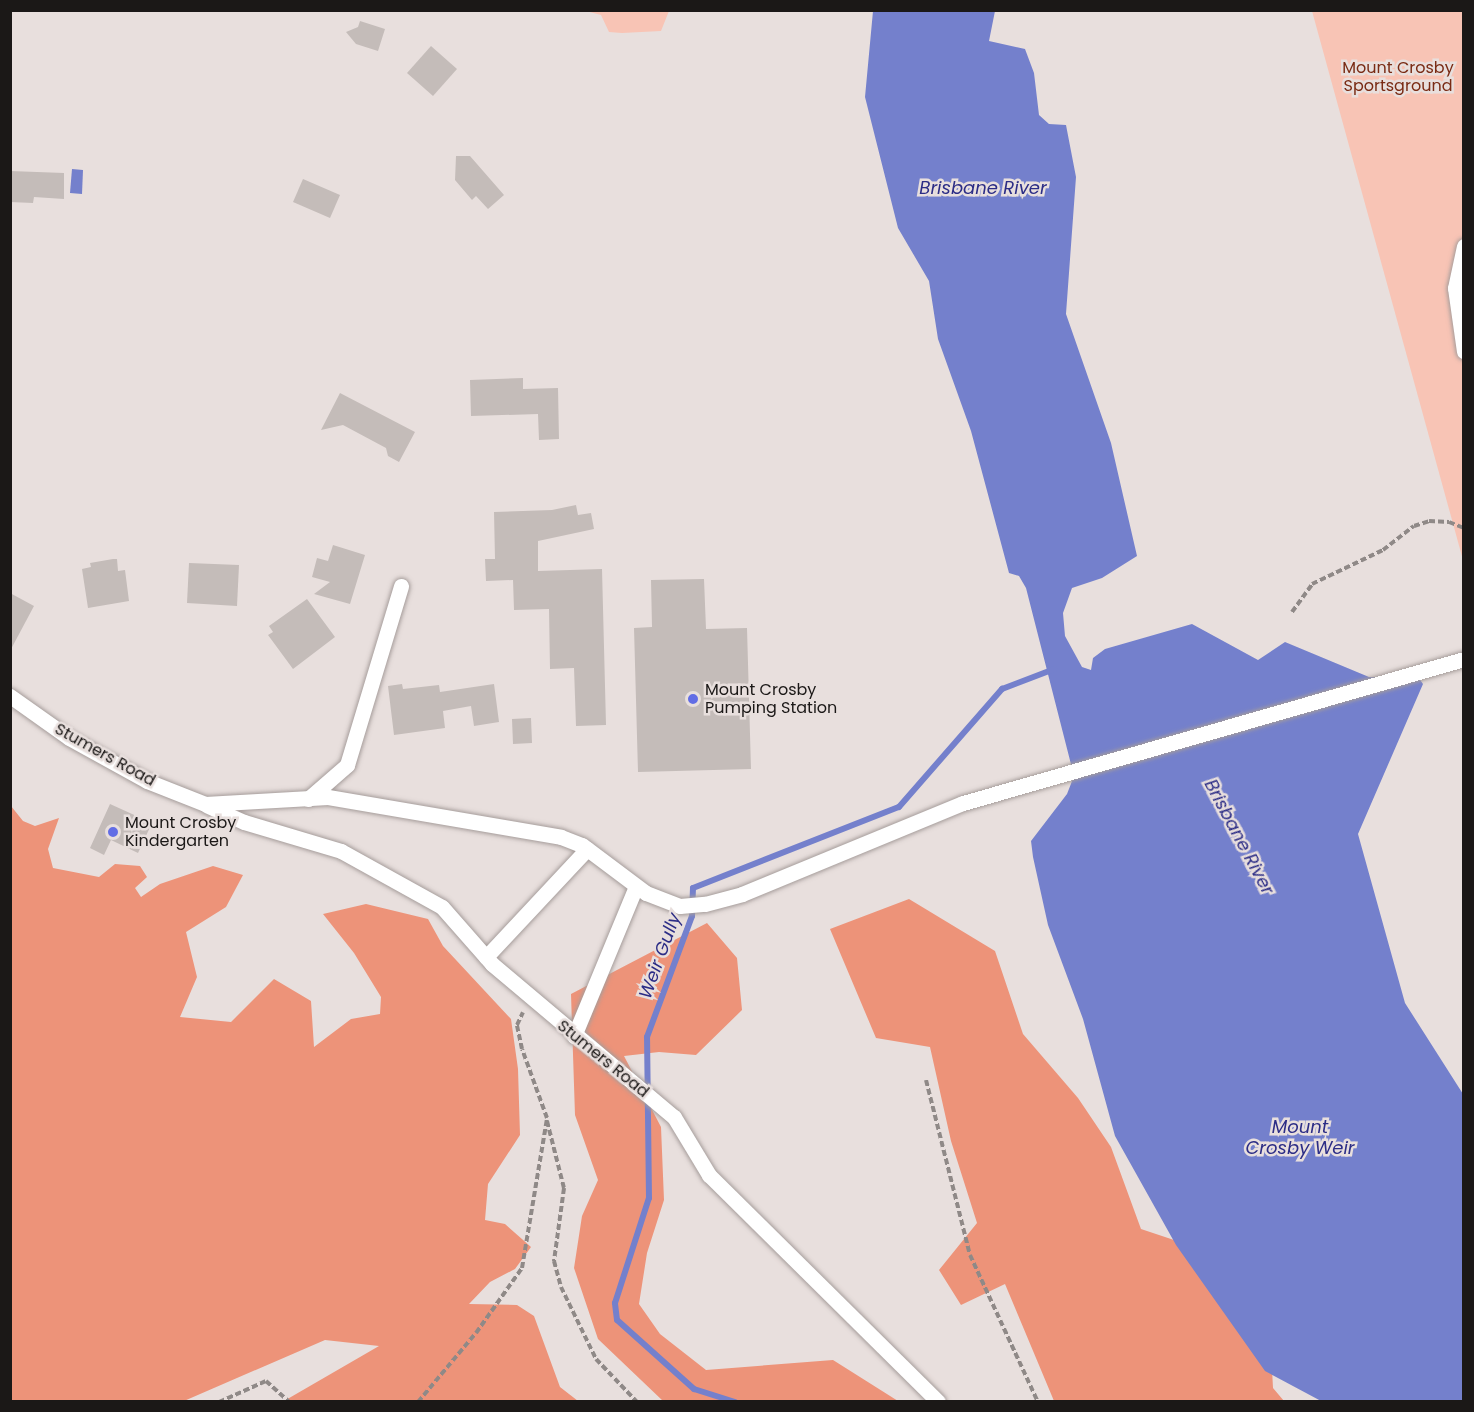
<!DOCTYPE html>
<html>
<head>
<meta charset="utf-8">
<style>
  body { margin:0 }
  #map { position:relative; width:1474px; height:1412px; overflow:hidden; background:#e8dfdd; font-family:Poppins,sans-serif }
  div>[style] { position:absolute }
  .green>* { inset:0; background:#f8c4b5 }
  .forest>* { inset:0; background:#ed9379 }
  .water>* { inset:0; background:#7480cc }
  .stream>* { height:6px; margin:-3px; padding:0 3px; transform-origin:3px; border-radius:3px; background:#7480cc }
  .building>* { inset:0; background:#c4bcb9 }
  .path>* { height:4px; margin-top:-2px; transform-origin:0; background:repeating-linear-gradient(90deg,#8f8987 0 6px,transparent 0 9px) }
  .roads { filter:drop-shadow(0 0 2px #a69d9b) drop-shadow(0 0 2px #a69d9b) }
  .street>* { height:15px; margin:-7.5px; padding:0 7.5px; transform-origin:7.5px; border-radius:7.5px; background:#fff }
  .dots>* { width:16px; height:16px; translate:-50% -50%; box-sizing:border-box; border:3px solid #e8dfdd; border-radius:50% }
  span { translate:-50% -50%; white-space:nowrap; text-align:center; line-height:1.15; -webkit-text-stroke:5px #e8dfdd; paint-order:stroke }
  .park-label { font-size:16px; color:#7a2b14 }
  .poi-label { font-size:16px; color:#1b1817 }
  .left { translate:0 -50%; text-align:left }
  .street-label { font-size:16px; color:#1b1817 }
  .water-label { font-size:18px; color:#2c2d86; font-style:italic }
  .frame { position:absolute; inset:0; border:12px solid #1b1817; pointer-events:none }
</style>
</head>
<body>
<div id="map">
  <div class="green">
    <div style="clip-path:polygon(586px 11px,669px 11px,661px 31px,622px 33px,609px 32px,601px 15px)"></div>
    <div style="clip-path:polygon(1312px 11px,1463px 11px,1463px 560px)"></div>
  </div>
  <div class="forest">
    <div style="clip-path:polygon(11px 806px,23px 821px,35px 826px,59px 818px,48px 849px,53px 868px,99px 877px,115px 864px,140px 866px,147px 877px,135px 888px,141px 897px,160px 884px,213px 866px,243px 875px,226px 907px,186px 932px,197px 977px,180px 1017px,231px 1022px,274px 979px,311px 1001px,314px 1047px,351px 1019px,380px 1014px,381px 997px,354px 953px,323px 914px,366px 904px,428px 919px,443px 946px,511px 1019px,518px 1069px,520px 1135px,488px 1184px,485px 1220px,505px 1224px,531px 1247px,515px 1269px,490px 1282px,469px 1304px,517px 1305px,534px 1316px,560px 1387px,578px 1401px,284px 1401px,379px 1346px,325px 1340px,184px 1401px,11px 1401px)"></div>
    <div style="clip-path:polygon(909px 899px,995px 951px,1023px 1034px,1078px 1098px,1111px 1147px,1141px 1229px,1207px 1251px,1270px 1331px,1273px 1388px,1284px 1401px,1054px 1401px,1005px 1284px,961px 1305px,939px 1270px,977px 1223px,951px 1141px,930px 1047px,876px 1038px,830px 929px)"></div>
    <div style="clip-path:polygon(707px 923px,737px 958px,742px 1010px,696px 1055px,659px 1052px,624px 1056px,661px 1127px,664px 1200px,647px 1253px,639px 1304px,660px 1334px,706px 1370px,833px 1360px,898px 1401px,663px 1401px,598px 1339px,574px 1268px,582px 1216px,598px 1180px,575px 1115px,571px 994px)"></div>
  </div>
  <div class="water">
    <div style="clip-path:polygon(873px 11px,995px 11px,989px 41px,1025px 49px,1034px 73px,1039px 115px,1049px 124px,1066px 125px,1076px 177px,1066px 314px,1111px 443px,1137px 556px,1102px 578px,1072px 588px,1063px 613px,1065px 636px,1082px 667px,1091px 670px,1093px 658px,1105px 649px,1192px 624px,1258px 660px,1285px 642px,1369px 677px,1418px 677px,1423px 684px,1358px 834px,1405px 1003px,1463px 1094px,1463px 1401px,1321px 1401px,1265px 1371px,1176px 1245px,1115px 1136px,1083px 1019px,1048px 925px,1033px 857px,1031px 841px,1067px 794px,1074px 776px,1026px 588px,1019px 576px,1009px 573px,971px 431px,938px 339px,929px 281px,898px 228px,865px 97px)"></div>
    <div style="clip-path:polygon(72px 169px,83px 170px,82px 194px,70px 193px)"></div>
  </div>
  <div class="stream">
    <div style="left:735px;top:1402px;width:43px;rotate:-162.4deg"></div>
    <div style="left:694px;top:1389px;width:103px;rotate:-138.1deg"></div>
    <div style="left:617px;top:1320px;width:17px;rotate:-97deg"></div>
    <div style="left:615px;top:1303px;width:110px;rotate:-72.1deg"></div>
    <div style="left:649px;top:1198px;width:161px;rotate:-90.7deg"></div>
    <div style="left:647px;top:1037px;width:129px;rotate:-69.6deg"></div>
    <div style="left:692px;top:916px;width:28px;rotate:-88deg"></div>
    <div style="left:693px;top:888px;width:221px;rotate:-21.5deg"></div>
    <div style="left:899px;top:807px;width:157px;rotate:-48.9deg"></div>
    <div style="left:1002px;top:689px;width:56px;rotate:-21deg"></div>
  </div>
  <div class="building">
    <div style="clip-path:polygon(360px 21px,385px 29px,378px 51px,356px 44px,346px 32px,358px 27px)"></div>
    <div style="clip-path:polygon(431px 46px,457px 69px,433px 96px,407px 73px)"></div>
    <div style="clip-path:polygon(456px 156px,470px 156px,504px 195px,488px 209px,476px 196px,472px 200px,455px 180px)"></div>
    <div style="clip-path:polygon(10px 171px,64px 173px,64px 199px,34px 197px,33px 203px,10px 202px)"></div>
    <div style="clip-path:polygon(303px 179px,340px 195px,330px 218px,293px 202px)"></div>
    <div style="clip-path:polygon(523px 378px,523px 389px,558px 388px,559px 439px,539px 440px,538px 414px,471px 416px,470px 380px)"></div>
    <div style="clip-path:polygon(340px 393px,415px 432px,399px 462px,388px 456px,386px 448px,343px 425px,321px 430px)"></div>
    <div style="clip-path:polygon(576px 505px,578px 515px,591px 513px,594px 529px,538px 541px,538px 571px,602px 569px,606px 725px,576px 726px,574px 668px,550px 669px,549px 609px,514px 610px,513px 580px,486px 581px,485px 559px,495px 559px,494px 512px,552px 510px)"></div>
    <div style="clip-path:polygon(333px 545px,365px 555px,350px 604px,314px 594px,330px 582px,312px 577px,317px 558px,328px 561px)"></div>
    <div style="clip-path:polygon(113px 559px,117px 559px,118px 571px,125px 570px,129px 601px,88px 608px,82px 569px,91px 567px,90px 563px)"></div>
    <div style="clip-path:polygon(189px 563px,239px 565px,237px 606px,187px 603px)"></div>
    <div style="clip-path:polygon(704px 579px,706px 629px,747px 628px,751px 769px,638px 772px,634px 628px,652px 627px,651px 580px)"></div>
    <div style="clip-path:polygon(10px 593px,34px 606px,10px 651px)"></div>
    <div style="clip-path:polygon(307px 599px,335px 637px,293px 669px,268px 635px,273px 632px,269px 626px)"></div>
    <div style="clip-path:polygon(402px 684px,403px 689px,439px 685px,440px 692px,494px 684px,499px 722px,474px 726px,471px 706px,443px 711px,445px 728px,394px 735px,388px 686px)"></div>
    <div style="clip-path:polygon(531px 718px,532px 743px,513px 744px,512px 719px)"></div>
    <div style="clip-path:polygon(110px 804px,152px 823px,138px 853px,111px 840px,104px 855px,90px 848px)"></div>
  </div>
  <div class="path">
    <div style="left:1292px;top:612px;width:34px;rotate:-54deg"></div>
    <div style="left:1312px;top:584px;width:79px;rotate:-25.6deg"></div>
    <div style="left:1383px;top:550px;width:39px;rotate:-38deg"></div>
    <div style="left:1414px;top:526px;width:16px;rotate:-18deg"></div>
    <div style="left:1429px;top:521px;width:20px;rotate:3deg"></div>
    <div style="left:1449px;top:522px;width:16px;rotate:22deg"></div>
    <div style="left:926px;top:1080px;width:180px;rotate:75.9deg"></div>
    <div style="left:970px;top:1255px;width:162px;rotate:65.2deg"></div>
    <div style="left:547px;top:1121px;width:69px;rotate:75.8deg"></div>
    <div style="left:564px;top:1188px;width:74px;rotate:97.8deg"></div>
    <div style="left:554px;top:1261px;width:27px;rotate:75deg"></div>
    <div style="left:561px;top:1287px;width:80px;rotate:64.1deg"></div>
    <div style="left:596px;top:1359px;width:59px;rotate:46.4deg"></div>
    <div style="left:219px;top:1402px;width:51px;rotate:-24.1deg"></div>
    <div style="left:266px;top:1381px;width:31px;rotate:42deg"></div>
    <div style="left:418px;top:1402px;width:90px;rotate:-50deg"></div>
    <div style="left:476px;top:1333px;width:80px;rotate:-54.7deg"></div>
    <div style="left:522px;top:1268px;width:152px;rotate:-80.5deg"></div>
    <div style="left:547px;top:1118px;width:73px;rotate:-109.9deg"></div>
    <div style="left:522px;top:1049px;width:25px;rotate:-102deg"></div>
    <div style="left:517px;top:1025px;width:14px;rotate:-65deg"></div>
  </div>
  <div class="roads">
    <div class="street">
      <div style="left:1464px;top:246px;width:43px;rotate:102.1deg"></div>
      <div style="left:1455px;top:288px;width:64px;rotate:81.9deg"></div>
      <div style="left:10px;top:696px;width:72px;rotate:35.4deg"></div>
      <div style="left:69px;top:738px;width:89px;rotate:28.9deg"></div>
      <div style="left:147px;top:781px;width:62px;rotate:21.6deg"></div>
      <div style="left:205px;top:804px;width:123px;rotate:-3.3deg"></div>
      <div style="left:328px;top:797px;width:236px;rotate:9.7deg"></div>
      <div style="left:561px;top:837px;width:22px;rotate:21deg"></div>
      <div style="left:582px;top:845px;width:80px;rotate:36.9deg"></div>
      <div style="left:646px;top:893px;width:36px;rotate:21deg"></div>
      <div style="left:680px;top:906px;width:25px;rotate:-5deg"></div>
      <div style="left:705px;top:904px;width:38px;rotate:-15deg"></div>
      <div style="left:742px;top:894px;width:239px;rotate:-22.4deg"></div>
      <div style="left:963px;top:803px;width:521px;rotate:-16.04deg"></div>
      <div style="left:308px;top:799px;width:52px;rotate:-41.1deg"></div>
      <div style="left:347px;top:765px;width:187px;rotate:-73.2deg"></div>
      <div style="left:208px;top:806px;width:39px;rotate:24deg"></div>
      <div style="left:244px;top:822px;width:101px;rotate:16.6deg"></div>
      <div style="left:341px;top:851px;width:115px;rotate:29deg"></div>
      <div style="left:442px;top:907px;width:76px;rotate:48.7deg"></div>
      <div style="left:492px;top:964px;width:238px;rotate:40.1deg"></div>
      <div style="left:674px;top:1117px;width:68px;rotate:58.9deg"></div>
      <div style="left:709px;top:1175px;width:322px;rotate:44.7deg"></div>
      <div style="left:486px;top:957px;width:148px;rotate:-46.9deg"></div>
      <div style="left:574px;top:1036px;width:162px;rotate:-67.5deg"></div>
    </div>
  </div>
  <div class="dots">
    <div style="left:693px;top:699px;background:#626de5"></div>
    <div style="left:113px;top:832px;background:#626de5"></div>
  </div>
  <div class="park-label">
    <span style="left:1398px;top:77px">Mount Crosby<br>Sportsground</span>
  </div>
  <div class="poi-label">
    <span class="left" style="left:705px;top:699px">Mount Crosby<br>Pumping Station</span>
    <span class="left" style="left:125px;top:832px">Mount Crosby<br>Kindergarten</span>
  </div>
  <div class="street-label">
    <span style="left:105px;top:755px;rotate:29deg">Stumers Road</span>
    <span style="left:603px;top:1059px;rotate:39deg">Stumers Road</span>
  </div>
  <div class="water-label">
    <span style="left:983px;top:188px">Brisbane River</span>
    <span style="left:1239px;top:837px;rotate:62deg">Brisbane River</span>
    <span style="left:660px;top:956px;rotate:-70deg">Weir Gully</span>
    <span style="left:1300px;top:1138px">Mount<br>Crosby Weir</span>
  </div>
  <div class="frame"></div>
</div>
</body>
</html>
